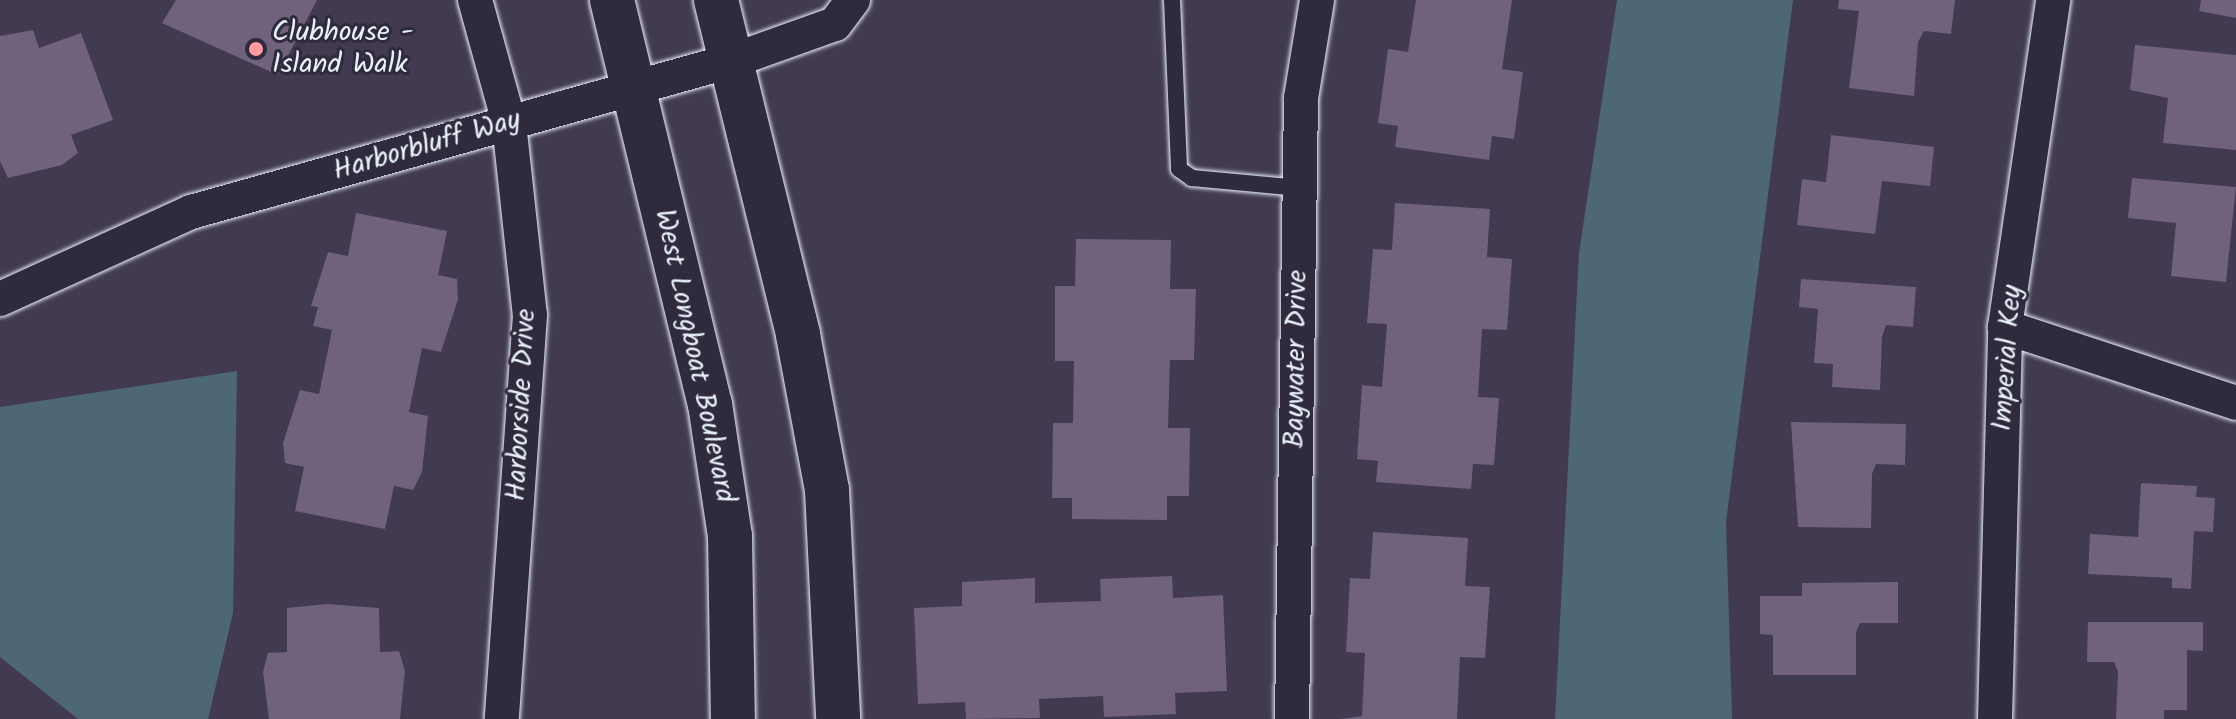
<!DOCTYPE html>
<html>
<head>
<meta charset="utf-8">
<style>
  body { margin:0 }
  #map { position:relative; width:2236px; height:719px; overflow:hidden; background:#423a50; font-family:Kalam,sans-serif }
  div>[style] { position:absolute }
  .water>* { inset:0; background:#4e6776 }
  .building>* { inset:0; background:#70617d }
  .roads { filter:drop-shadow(0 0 2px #e8f1f8) drop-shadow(0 0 2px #e8f1f8) }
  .lane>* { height:16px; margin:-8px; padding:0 8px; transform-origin:8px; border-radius:8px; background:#2f2a3d }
  .street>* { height:34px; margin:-17px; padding:0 17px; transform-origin:17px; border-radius:17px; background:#2f2a3d }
  .secondary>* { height:44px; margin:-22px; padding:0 22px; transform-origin:22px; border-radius:22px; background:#2f2a3d }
  .dots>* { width:22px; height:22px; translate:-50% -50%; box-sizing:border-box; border:4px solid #2f2a3d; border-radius:50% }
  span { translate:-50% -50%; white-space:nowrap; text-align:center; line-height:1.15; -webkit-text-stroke:6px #2f2a3d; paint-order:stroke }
  .poi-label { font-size:28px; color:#e8f1f8 }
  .left { translate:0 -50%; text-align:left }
  .street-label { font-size:28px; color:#e8f1f8 }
</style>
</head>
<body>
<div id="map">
  <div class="water">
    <div style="clip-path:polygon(1617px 0,1793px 0,1726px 522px,1732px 719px,1555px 719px,1579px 253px)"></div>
    <div style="clip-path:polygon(237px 371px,233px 613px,208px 719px,78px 719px,0 657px,0 407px)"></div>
  </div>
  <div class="building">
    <div style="clip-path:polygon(176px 0,317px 0,278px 75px,162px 23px)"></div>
    <div style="clip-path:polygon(1416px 0,1512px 0,1502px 69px,1523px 72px,1514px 139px,1492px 136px,1489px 160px,1395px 147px,1398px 126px,1378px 123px,1388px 49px,1408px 52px)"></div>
    <div style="clip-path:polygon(1839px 0,1955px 0,1951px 34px,1924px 31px,1918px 42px,1914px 96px,1849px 88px,1859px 11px,1838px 9px)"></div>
    <div style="clip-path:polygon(2201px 0,2236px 0,2236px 18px,2199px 11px)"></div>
    <div style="clip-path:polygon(33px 30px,39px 48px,81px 33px,113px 120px,71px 135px,78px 153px,62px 165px,8px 178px,0 161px,0 36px)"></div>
    <div style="clip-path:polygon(2135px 45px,2236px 55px,2236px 150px,2163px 143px,2168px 98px,2130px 90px)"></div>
    <div style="clip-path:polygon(1831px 135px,1934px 147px,1930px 186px,1882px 181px,1875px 234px,1797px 225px,1802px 179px,1826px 182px)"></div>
    <div style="clip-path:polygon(2132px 178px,2236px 187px,2226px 282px,2171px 276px,2176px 223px,2128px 218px)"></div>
    <div style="clip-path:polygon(1395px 203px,1490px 209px,1487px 257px,1512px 259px,1507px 330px,1482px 329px,1478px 397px,1499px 398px,1494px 465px,1473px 464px,1471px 489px,1376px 482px,1378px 461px,1357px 459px,1362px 385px,1382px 387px,1387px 324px,1367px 323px,1373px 249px,1392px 250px)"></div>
    <div style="clip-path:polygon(356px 213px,447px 231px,438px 275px,457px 279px,458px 299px,441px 352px,422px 348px,409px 412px,428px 416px,422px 472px,413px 490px,394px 486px,385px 529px,295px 511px,304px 467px,285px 463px,283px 443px,300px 390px,319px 394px,332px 330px,313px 326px,318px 307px,311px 306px,328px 252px,348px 256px)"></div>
    <div style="clip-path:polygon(1076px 239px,1171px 240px,1170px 289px,1196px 289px,1194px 360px,1170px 360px,1168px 428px,1190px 428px,1189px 496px,1167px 496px,1167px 520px,1072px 519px,1072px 498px,1052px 498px,1053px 423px,1073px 423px,1074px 361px,1055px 361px,1055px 286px,1075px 286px)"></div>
    <div style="clip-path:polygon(1801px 279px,1916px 287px,1913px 327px,1886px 325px,1882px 337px,1880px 390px,1832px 387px,1833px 364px,1814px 363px,1818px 309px,1799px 307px)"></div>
    <div style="clip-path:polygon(1791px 422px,1906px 424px,1905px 465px,1876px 464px,1872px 474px,1871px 528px,1798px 527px)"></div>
    <div style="clip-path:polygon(2141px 483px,2197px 486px,2196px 497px,2215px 498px,2213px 532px,2194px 531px,2191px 589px,2172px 588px,2172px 578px,2088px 574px,2090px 534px,2138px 537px)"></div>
    <div style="clip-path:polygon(1373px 532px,1468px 538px,1465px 586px,1490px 587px,1485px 658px,1460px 657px,1457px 719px,1341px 719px,1362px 716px,1365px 653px,1346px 652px,1350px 578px,1370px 579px)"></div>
    <div style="clip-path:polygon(1172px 576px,1173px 598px,1223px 595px,1227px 691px,1175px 693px,1176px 714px,1104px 717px,1103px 696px,1039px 699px,1040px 718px,966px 719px,965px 702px,918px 704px,914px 608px,962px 606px,962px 582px,1035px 578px,1035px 603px,1101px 601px,1100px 579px)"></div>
    <div style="clip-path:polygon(1898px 582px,1898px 623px,1860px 623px,1856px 632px,1856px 675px,1773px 675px,1773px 635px,1760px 634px,1760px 596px,1802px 596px,1802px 583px)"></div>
    <div style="clip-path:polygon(327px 604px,379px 608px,380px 652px,399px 651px,405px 671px,400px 719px,269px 719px,263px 672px,268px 653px,287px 652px,287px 608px)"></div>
    <div style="clip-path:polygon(2088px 622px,2203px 622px,2203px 651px,2187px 650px,2187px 710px,2164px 710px,2164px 719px,2116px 719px,2118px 672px,2114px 662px,2087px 662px)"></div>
  </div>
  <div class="roads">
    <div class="lane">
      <div style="left:1172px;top:0;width:169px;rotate:87.6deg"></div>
      <div style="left:1179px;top:169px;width:16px;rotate:35deg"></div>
      <div style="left:1192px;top:178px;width:108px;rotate:5.3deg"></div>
    </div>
    <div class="street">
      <div style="left:475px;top:0;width:128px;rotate:74.5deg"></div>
      <div style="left:509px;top:123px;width:193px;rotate:83.8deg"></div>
      <div style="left:530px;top:315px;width:405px;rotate:94deg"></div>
      <div style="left:0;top:299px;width:210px;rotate:-24.5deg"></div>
      <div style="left:191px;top:212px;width:564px;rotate:-15.64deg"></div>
      <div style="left:734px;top:60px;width:107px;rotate:-19.6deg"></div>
      <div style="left:835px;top:24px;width:30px;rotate:-53deg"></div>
      <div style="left:2005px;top:327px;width:243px;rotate:18.2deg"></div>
      <div style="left:1292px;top:719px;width:621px;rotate:-89.17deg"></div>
      <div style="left:1301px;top:98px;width:99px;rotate:-80.7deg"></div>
      <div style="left:1995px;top:719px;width:392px;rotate:-88.5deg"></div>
      <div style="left:2005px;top:327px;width:331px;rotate:-81.6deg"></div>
    </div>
    <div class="secondary">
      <div style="left:612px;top:0;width:416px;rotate:76.4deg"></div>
      <div style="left:710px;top:404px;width:134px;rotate:81.4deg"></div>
      <div style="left:730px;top:536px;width:183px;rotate:89.1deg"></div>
      <div style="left:716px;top:0;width:345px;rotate:76.2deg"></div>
      <div style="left:798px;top:335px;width:158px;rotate:79.4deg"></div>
      <div style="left:827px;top:490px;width:229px;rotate:87.2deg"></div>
    </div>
  </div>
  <div class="dots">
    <div style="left:256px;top:49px;background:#ff9aa2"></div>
  </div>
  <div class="poi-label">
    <span class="left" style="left:272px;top:49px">Clubhouse -<br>Island Walk</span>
  </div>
  <div class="street-label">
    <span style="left:427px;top:146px;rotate:-16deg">Harborbluff Way</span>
    <span style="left:694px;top:356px;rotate:78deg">West Longboat Boulevard</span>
    <span style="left:2008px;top:358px;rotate:-86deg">Imperial Key</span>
    <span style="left:1297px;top:359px;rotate:-89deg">Baywater Drive</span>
    <span style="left:522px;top:405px;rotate:-87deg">Harborside Drive</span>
  </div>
</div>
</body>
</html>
